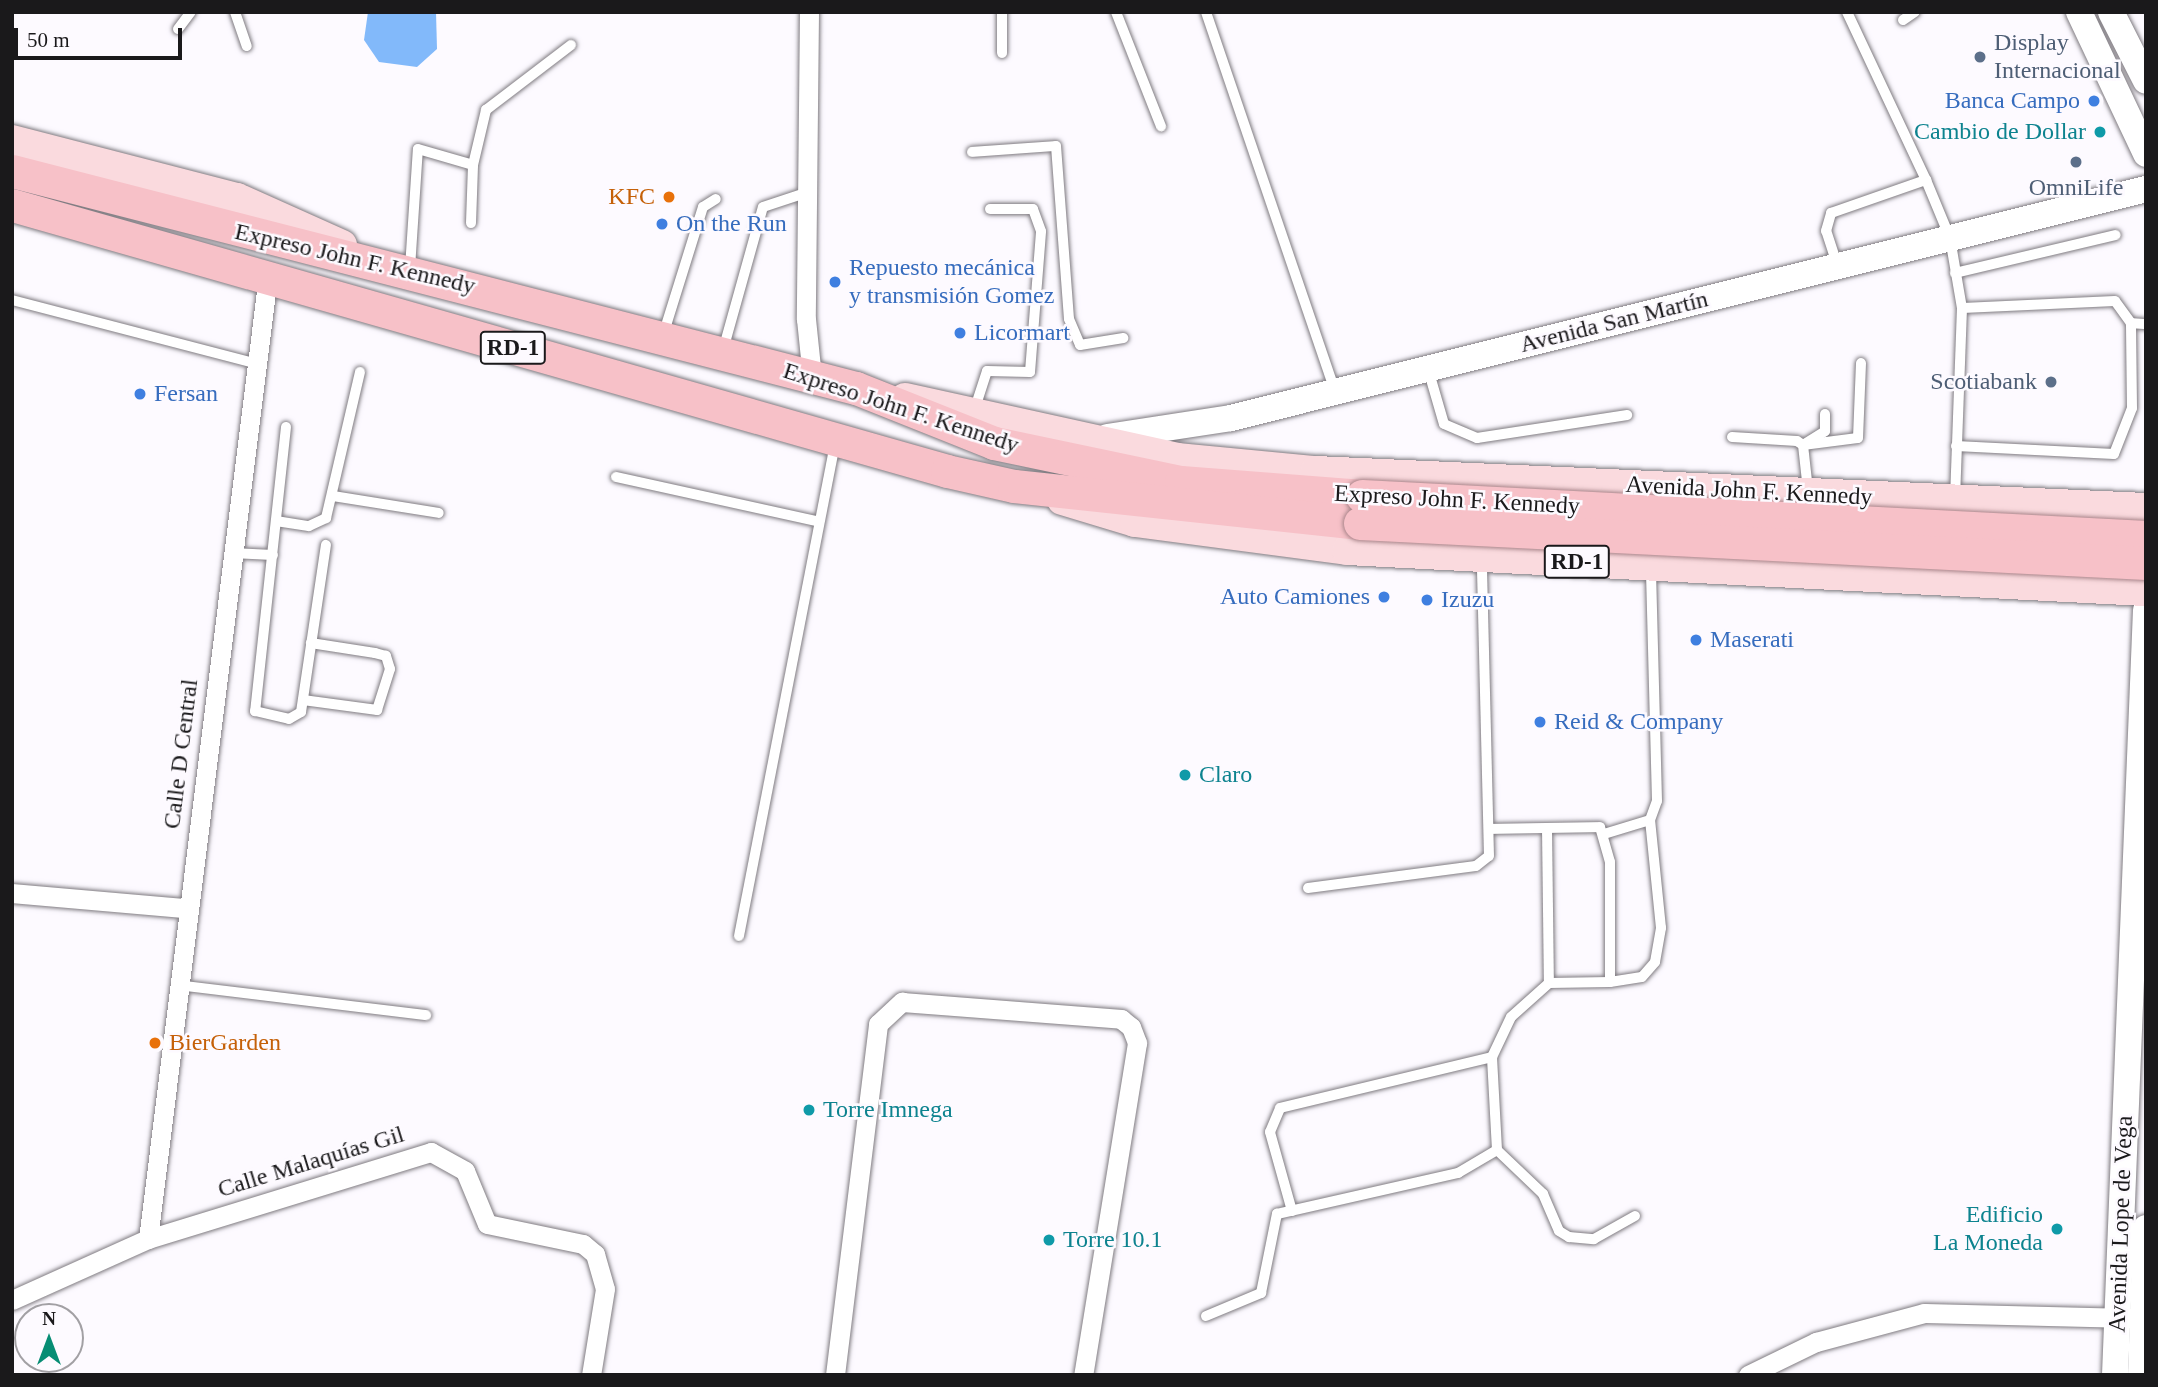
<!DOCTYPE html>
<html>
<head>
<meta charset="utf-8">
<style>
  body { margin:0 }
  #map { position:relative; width:2158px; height:1387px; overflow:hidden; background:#fdfaff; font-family:"Times New Roman",serif }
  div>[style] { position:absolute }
  .water>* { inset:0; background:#82b9fa }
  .roads { filter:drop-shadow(0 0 2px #7f7b81) drop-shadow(0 0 2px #7f7b81) }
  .lane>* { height:10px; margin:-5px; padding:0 5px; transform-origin:5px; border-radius:5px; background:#fff }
  .street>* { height:19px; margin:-9.5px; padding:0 9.5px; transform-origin:9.5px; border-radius:9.5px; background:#fff }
  .secondary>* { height:26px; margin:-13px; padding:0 13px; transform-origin:13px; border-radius:13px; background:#fff }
  .primary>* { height:30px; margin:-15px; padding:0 15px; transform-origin:15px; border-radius:15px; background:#fadade }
  .highway>* { height:33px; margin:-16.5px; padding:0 16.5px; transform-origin:16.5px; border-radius:16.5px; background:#f7c1c8 }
  .bridges { filter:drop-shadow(0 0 2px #aa868b) drop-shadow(0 0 2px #aa868b) }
  .highway-bridge>* { height:33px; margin:-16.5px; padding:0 16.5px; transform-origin:16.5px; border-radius:16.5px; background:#f7c1c8 }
  .dots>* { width:19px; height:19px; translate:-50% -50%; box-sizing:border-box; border:4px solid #fdfaff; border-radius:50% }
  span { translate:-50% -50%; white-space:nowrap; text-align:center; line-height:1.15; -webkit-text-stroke:5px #fdfaff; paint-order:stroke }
  .shield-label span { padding:2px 5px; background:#fdfaff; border:2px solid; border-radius:5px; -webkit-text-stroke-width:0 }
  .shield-label { font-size:23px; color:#1a191b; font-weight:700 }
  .service-label { font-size:24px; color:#4e5e75 }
  .left { translate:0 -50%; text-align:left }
  .right { translate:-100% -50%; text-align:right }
  .shop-label { font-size:24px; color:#366cbe }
  .culture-label { font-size:24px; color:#0d838f }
  .food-label { font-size:24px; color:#c56008 }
  .street-label { font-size:24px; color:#1a191b }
  .frame { position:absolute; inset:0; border:14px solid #1a191b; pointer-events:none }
  .north { position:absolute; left:14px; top:1303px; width:70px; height:70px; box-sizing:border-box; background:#fdfaff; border:2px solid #a2a0a4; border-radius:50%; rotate:0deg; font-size:19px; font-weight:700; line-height:28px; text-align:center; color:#1a191b }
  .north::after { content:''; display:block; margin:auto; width:24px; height:32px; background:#078d74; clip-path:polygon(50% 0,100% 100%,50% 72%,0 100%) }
  .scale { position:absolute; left:14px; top:28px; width:168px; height:32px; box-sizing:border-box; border:4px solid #1a191b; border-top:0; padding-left:9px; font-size:21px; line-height:24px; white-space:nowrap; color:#1a191b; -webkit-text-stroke:5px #fdfaff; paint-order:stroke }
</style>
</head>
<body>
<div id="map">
  <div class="water">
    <div style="clip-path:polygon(368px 12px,436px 12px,437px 49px,417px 67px,379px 62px,364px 40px)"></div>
  </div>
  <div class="roads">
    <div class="lane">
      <div style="left:235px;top:12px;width:36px;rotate:71deg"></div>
      <div style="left:1002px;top:12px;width:41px;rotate:90deg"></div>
      <div style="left:1116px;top:12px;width:123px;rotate:68.5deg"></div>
      <div style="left:1206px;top:12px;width:400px;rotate:71.2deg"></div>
      <div style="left:1847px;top:12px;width:186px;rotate:64.8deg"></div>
      <div style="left:1903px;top:20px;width:14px;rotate:-34deg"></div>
      <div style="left:178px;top:29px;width:21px;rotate:-53deg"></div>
      <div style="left:972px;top:152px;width:84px;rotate:-4.1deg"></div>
      <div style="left:1056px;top:146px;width:173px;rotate:85.7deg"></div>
      <div style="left:1069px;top:319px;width:28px;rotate:67deg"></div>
      <div style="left:1080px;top:345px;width:44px;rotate:-9.2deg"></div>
      <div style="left:471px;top:223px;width:58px;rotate:-88deg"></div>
      <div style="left:1837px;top:264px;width:35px;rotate:-108deg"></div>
      <div style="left:1826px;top:231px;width:19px;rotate:-74deg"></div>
      <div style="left:1831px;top:213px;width:101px;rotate:-19.2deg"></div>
      <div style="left:1926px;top:180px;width:63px;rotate:67.5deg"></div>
      <div style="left:1950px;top:238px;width:71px;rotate:80.3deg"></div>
      <div style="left:1962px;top:308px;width:189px;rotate:92.1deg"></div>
      <div style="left:410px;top:268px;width:119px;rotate:-86.2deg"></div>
      <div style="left:418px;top:149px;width:57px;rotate:16.2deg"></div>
      <div style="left:473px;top:165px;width:57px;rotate:-76.7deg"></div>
      <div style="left:486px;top:110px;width:107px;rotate:-37.4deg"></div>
      <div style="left:1955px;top:273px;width:165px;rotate:-13.3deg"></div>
      <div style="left:12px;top:300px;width:253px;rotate:14.6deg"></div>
      <div style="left:2131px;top:323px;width:15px;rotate:4deg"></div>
      <div style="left:664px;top:332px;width:131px;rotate:-72.7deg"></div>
      <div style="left:703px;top:207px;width:15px;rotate:-32deg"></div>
      <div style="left:723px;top:350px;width:148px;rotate:-74.4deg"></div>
      <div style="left:763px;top:207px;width:47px;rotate:-18.4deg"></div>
      <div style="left:1428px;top:369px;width:57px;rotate:73.8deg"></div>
      <div style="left:1444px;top:424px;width:36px;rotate:23deg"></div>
      <div style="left:1477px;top:438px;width:152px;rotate:-8.7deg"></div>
      <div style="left:974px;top:411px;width:42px;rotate:-72deg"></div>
      <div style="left:987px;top:371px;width:43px;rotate:1.3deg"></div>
      <div style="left:1030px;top:372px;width:141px;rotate:-85.5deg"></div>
      <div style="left:1041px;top:231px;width:23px;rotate:-110deg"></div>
      <div style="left:1033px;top:209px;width:43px;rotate:180deg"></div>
      <div style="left:286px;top:427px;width:286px;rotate:96.2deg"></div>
      <div style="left:255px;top:711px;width:35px;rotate:13deg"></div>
      <div style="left:289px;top:719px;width:14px;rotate:-30deg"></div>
      <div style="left:301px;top:712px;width:169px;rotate:-81.5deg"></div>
      <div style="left:1732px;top:437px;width:65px;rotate:3.5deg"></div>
      <div style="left:1797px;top:441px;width:7px;rotate:34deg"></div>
      <div style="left:1803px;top:445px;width:45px;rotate:83.7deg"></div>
      <div style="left:1803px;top:445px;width:55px;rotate:-7.3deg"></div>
      <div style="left:1858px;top:438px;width:75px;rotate:-87.7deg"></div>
      <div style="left:1803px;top:445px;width:26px;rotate:-32deg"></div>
      <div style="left:1825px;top:431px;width:17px;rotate:-90deg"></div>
      <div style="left:1956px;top:446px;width:158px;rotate:2.9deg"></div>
      <div style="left:2114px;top:454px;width:49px;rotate:-68.6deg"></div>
      <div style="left:2132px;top:408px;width:85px;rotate:-90.7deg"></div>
      <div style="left:2131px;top:323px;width:27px;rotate:-126deg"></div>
      <div style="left:2115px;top:301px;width:153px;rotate:177.4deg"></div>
      <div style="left:616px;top:477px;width:205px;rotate:12.4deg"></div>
      <div style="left:333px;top:496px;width:107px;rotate:9.1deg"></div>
      <div style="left:276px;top:521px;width:33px;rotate:9deg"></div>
      <div style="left:309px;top:526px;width:19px;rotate:-25deg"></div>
      <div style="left:326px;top:518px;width:150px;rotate:-76.9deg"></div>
      <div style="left:232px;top:553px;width:41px;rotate:2.8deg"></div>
      <div style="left:303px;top:700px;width:75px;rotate:7.7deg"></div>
      <div style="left:377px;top:710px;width:43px;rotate:-72.4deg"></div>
      <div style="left:390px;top:669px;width:14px;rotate:-107deg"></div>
      <div style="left:386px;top:656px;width:11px;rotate:-165deg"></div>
      <div style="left:375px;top:653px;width:65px;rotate:-171.1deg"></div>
      <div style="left:1547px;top:828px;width:155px;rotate:89.3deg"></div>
      <div style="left:1604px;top:834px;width:48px;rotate:-16.9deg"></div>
      <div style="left:1650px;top:820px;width:20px;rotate:-70deg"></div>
      <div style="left:1657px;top:801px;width:231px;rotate:-91.5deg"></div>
      <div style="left:1308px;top:888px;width:169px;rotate:-7.5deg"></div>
      <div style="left:1476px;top:866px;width:16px;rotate:-38deg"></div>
      <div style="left:1489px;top:856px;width:295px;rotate:-91.4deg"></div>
      <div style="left:739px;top:936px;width:501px;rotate:-78.96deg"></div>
      <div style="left:1610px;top:982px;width:32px;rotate:-9deg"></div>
      <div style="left:1642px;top:977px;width:20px;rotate:-49deg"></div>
      <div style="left:1655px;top:962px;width:35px;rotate:-80deg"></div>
      <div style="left:1661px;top:928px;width:109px;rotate:-95.8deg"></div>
      <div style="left:177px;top:985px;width:251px;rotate:6.9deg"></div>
      <div style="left:1497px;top:1150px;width:64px;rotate:43.7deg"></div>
      <div style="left:1543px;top:1194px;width:40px;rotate:66.6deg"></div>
      <div style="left:1559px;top:1231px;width:12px;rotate:31deg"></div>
      <div style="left:1569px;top:1237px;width:25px;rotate:5deg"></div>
      <div style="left:1594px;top:1239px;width:47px;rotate:-29.3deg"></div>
      <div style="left:1292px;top:1211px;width:82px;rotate:-105.6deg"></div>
      <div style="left:1270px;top:1132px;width:26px;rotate:-67deg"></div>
      <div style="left:1280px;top:1108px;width:218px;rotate:-13.5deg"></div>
      <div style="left:1206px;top:1316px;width:60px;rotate:-22.7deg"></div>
      <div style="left:1261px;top:1293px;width:81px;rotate:-78.6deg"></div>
      <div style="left:1277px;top:1214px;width:186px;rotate:-12.8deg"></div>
      <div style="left:1458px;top:1173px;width:45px;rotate:-30.5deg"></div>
      <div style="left:1497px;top:1150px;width:93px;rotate:-93.1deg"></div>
      <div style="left:1492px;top:1057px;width:44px;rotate:-64.6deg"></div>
      <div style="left:1511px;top:1017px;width:51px;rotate:-41.8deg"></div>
      <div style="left:1549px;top:983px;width:61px;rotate:-0.9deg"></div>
      <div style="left:1610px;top:982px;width:120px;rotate:-90deg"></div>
      <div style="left:1610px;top:862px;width:36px;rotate:-106deg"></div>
      <div style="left:1600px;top:827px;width:110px;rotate:179deg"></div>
    </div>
    <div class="street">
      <div style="left:809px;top:12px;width:307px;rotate:90.6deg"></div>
      <div style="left:806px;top:319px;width:58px;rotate:84.1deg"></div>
      <div style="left:12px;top:893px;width:174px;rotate:5deg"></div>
      <div style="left:148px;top:1239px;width:970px;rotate:-82.9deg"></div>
      <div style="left:12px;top:1300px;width:149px;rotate:-24.2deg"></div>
      <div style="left:148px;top:1239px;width:296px;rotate:-17.1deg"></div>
      <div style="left:431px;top:1152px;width:39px;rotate:29deg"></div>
      <div style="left:465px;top:1171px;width:57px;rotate:67.5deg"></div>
      <div style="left:487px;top:1224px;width:98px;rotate:11.8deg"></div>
      <div style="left:583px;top:1244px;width:16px;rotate:40deg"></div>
      <div style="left:595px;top:1254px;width:36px;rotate:74deg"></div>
      <div style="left:605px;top:1289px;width:87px;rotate:99.2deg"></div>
      <div style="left:835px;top:1375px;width:354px;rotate:-83deg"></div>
      <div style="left:878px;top:1024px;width:33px;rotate:-43deg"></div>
      <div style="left:902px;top:1002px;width:220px;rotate:4.4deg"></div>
      <div style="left:1121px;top:1019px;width:13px;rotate:39deg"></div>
      <div style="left:1131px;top:1027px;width:17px;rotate:69deg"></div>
      <div style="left:1137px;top:1043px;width:336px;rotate:99.2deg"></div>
      <div style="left:1748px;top:1375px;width:76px;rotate:-25.9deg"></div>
      <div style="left:1816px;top:1342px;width:112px;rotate:-15deg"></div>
      <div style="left:1924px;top:1313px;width:207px;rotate:1.4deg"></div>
    </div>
    <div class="secondary">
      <div style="left:2079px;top:12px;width:157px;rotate:64.7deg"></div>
      <div style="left:2111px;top:12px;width:77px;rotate:63.1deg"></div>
      <div style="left:1107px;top:437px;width:125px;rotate:-8.7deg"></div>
      <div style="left:1231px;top:418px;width:943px;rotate:-14.05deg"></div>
      <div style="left:2115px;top:1375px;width:765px;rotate:-87.68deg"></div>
      <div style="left:2141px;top:1375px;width:147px;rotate:-88.1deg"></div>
    </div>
    <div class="primary">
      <div style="left:12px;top:140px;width:232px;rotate:14.5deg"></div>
      <div style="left:237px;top:198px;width:115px;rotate:24.1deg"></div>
      <div style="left:905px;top:398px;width:279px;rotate:12.4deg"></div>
      <div style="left:1177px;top:458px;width:139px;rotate:5.4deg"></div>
      <div style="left:1315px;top:471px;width:832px;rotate:2.55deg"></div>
      <div style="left:1062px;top:500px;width:76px;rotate:16.8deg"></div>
      <div style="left:1135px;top:522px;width:214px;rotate:7.5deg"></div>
      <div style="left:1347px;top:550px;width:800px;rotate:2.94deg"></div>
    </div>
    <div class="highway">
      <div style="left:12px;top:171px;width:871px;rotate:14.42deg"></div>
      <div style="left:856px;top:388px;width:149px;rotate:21.7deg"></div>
      <div style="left:994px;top:443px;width:191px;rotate:11.8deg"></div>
      <div style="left:1181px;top:482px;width:182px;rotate:4.4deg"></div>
      <div style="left:12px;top:205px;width:972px;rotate:15.88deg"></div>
      <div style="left:947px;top:471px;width:69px;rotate:12.6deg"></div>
      <div style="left:1014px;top:486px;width:348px;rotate:6.1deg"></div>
    </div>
  </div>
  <div class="bridges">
    <div class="highway-bridge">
      <div style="left:1362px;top:496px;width:785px;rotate:2.99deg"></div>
      <div style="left:1360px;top:523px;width:787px;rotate:2.91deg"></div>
    </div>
  </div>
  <div class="dots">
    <div style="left:1980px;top:57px;background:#5c6f8a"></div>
    <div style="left:2094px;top:101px;background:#3f7fe0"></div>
    <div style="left:2100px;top:132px;background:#0f9aa8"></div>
    <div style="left:2076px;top:162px;background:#5c6f8a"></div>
    <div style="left:669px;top:197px;background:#e8710a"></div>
    <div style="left:662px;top:224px;background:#3f7fe0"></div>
    <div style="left:835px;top:282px;background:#3f7fe0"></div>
    <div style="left:960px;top:333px;background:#3f7fe0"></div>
    <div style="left:2051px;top:382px;background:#5c6f8a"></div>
    <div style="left:140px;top:394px;background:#3f7fe0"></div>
    <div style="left:1384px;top:597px;background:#3f7fe0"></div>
    <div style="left:1427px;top:600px;background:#3f7fe0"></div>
    <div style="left:1696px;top:640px;background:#3f7fe0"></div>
    <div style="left:1540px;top:722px;background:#3f7fe0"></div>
    <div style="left:1185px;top:775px;background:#0f9aa8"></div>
    <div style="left:155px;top:1043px;background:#e8710a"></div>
    <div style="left:809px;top:1110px;background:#0f9aa8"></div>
    <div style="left:2057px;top:1229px;background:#0f9aa8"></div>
    <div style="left:1049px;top:1240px;background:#0f9aa8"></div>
  </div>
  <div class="shield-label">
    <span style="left:513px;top:348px">RD-1</span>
    <span style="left:1577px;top:562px">RD-1</span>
  </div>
  <div class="service-label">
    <span class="left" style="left:1994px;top:57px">Display<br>Internacional</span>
    <span style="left:2076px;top:188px">OmniLife</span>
    <span class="right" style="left:2037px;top:382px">Scotiabank</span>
  </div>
  <div class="shop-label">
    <span class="right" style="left:2080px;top:101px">Banca Campo</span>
    <span class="left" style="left:676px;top:224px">On the Run</span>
    <span class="left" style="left:849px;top:282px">Repuesto mecánica<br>y transmisión Gomez</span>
    <span class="left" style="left:974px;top:333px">Licormart</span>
    <span class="left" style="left:154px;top:394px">Fersan</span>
    <span class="right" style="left:1370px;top:597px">Auto Camiones</span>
    <span class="left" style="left:1441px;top:600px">Izuzu</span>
    <span class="left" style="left:1710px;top:640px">Maserati</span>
    <span class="left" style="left:1554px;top:722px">Reid &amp; Company</span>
  </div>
  <div class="culture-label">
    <span class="right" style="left:2086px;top:132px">Cambio de Dollar</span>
    <span class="left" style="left:1199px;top:775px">Claro</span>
    <span class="left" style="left:823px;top:1110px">Torre Imnega</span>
    <span class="right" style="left:2043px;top:1229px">Edificio<br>La Moneda</span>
    <span class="left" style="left:1063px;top:1240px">Torre 10.1</span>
  </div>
  <div class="food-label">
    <span class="right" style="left:655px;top:197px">KFC</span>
    <span class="left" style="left:169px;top:1043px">BierGarden</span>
  </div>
  <div class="street-label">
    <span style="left:355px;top:259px;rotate:13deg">Expreso John F. Kennedy</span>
    <span style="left:1614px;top:322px;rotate:-14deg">Avenida San Martín</span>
    <span style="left:901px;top:408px;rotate:18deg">Expreso John F. Kennedy</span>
    <span style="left:1749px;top:491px;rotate:3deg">Avenida John F. Kennedy</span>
    <span style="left:1457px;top:500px;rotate:3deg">Expreso John F. Kennedy</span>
    <span style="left:181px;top:754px;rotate:-83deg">Calle D Central</span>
    <span style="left:311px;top:1162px;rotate:-17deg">Calle Malaquías Gil</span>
    <span style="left:2121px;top:1224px;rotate:-88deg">Avenida Lope de Vega</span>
  </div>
  <div class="frame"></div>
  <div class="north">N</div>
  <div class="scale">50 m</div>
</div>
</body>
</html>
